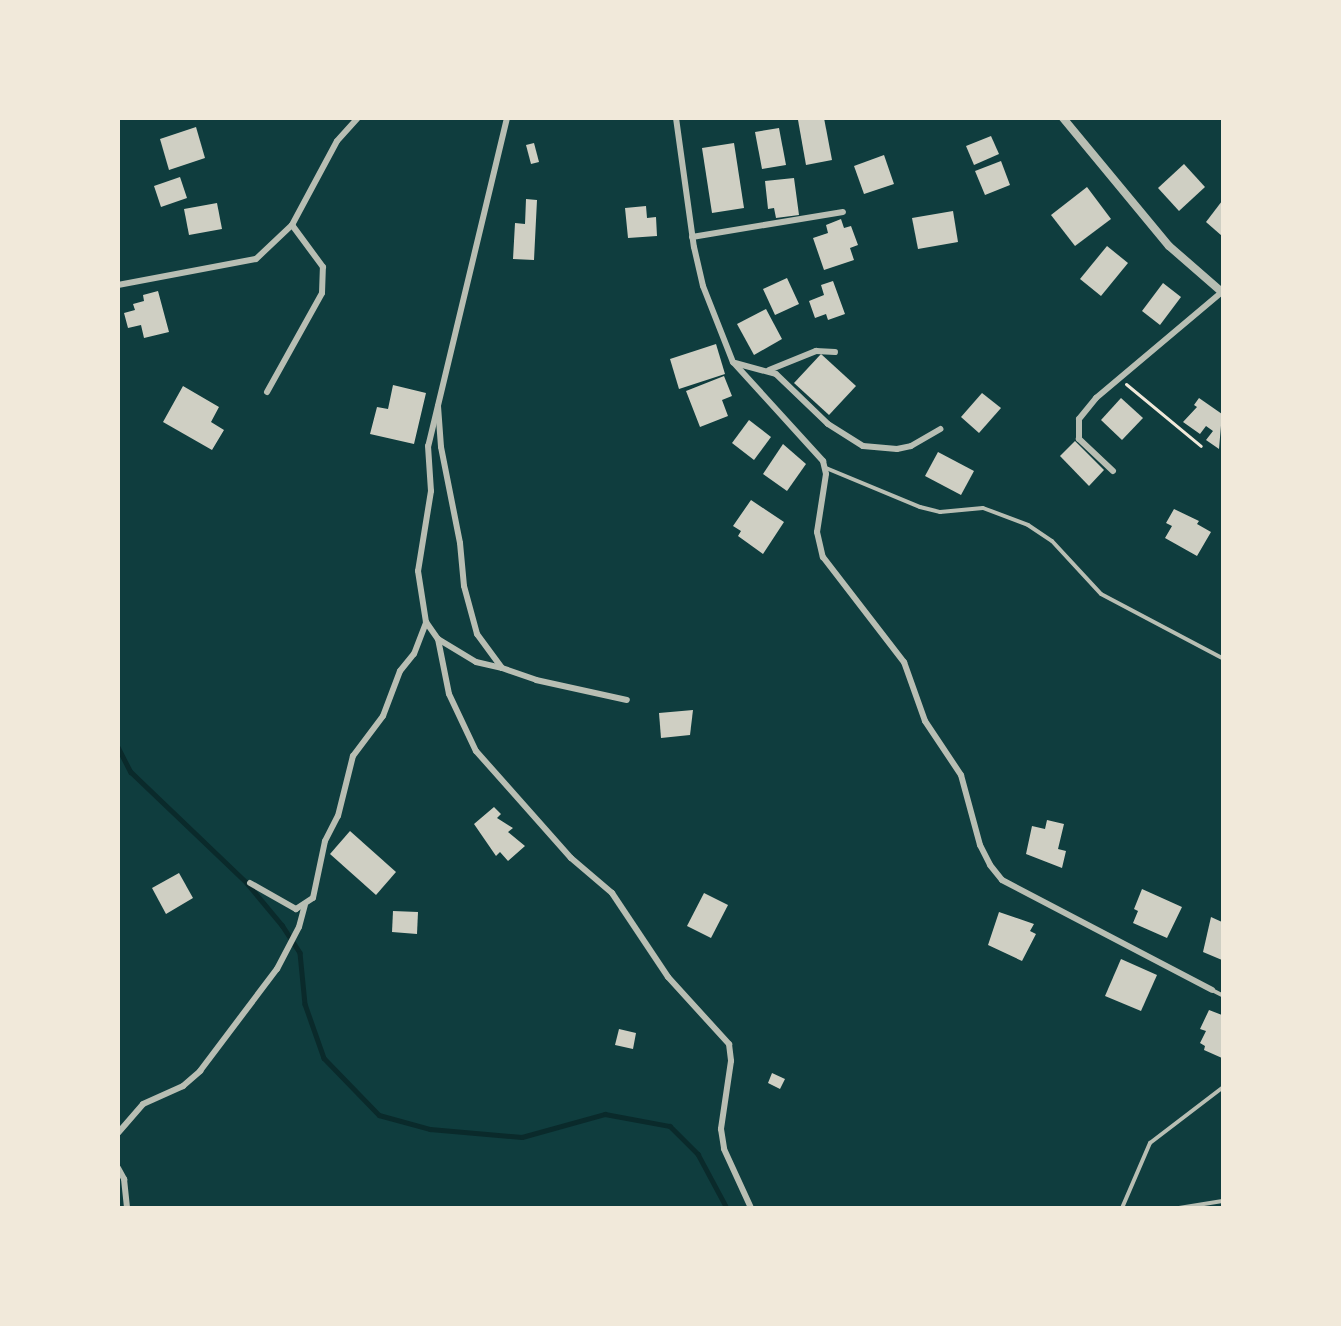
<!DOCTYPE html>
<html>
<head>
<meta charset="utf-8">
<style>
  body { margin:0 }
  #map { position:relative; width:1341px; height:1326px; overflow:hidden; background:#0f3d3e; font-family:"PT Sans",sans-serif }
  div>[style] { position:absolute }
  .stream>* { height:4.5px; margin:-2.25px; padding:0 2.25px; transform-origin:2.25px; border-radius:2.25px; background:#0a2a2b }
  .building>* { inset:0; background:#cfcfc3 }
  .path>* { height:3px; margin:-1.5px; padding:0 1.5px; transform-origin:1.5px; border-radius:1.5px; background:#f1e9da }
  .service>* { height:4px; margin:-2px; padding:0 2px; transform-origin:2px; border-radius:2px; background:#b8beb3 }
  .minor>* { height:6px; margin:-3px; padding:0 3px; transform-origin:3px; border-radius:3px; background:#b8beb3 }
  .tertiary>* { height:8px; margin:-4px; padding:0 4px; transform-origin:4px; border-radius:4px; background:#b8beb3 }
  span { translate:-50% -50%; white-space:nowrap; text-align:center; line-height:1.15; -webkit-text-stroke:6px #f1e9da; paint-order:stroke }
  .frame { position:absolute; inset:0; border:120px solid #f1e9da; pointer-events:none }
</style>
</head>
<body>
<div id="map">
  <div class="stream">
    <div style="left:118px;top:747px;width:28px;rotate:63deg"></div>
    <div style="left:131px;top:772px;width:161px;rotate:43.7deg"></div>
    <div style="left:247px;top:883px;width:55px;rotate:50.2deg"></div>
    <div style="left:282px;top:925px;width:33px;rotate:57deg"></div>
    <div style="left:300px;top:953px;width:51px;rotate:84.4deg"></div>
    <div style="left:305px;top:1004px;width:57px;rotate:70.6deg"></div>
    <div style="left:324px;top:1058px;width:79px;rotate:46deg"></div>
    <div style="left:379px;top:1115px;width:53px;rotate:15.4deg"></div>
    <div style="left:430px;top:1129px;width:92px;rotate:5deg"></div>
    <div style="left:522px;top:1137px;width:86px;rotate:-15.5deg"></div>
    <div style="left:605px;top:1114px;width:66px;rotate:10.5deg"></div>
    <div style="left:670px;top:1126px;width:40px;rotate:45deg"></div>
    <div style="left:698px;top:1154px;width:61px;rotate:61.8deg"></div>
  </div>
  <div class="building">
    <div style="clip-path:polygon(824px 118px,832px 160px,806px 165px,798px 120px)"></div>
    <div style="clip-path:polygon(196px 127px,205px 158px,169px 170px,160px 139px)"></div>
    <div style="clip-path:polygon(779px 128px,786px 165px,762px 169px,755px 132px)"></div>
    <div style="clip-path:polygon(991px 136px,999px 154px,974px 165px,966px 146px)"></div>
    <div style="clip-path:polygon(534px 143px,539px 162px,531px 164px,526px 145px)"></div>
    <div style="clip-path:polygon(734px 143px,744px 208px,712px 213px,702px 148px)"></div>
    <div style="clip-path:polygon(884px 155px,894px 184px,864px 194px,854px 166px)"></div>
    <div style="clip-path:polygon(1001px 161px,1010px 185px,985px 195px,975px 171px)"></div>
    <div style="clip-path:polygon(1184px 164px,1205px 187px,1179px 211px,1158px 188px)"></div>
    <div style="clip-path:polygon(180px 177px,187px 198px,161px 207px,154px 186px)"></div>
    <div style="clip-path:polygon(794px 178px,799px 215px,776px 218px,774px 208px,768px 209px,765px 181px)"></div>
    <div style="clip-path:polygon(1087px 187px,1111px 219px,1075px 246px,1051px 215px)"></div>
    <div style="clip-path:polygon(526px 199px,537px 200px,534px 260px,513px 259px,515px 223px,525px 224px)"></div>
    <div style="clip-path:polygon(1222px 201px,1222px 236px,1206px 222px)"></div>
    <div style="clip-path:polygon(217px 203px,222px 229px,189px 235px,184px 209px)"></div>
    <div style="clip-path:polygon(646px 206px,647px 218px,656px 217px,657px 236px,628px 238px,625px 208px)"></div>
    <div style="clip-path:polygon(953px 211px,958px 242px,918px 249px,912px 218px)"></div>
    <div style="clip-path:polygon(841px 219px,844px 228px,851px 226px,858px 245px,850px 248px,854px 260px,824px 270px,813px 238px,828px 233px,826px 225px)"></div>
    <div style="clip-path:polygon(1107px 246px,1128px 263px,1101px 296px,1080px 279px)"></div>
    <div style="clip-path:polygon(787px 278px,799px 304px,775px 315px,763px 289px)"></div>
    <div style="clip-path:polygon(833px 281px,845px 314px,828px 320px,826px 314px,815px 318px,809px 301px,824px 295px,821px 285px)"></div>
    <div style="clip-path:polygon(1163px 283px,1181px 297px,1160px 325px,1142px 311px)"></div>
    <div style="clip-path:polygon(158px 291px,169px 332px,144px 338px,141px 325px,128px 328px,124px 313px,135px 310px,133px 304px,144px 301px,143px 295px)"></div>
    <div style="clip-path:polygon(766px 309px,782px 339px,754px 355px,737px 324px)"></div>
    <div style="clip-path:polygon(716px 344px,725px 374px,679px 389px,670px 359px)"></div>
    <div style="clip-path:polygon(821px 354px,856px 386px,829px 415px,794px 383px)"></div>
    <div style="clip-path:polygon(724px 376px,732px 396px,722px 400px,728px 416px,700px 427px,686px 391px)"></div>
    <div style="clip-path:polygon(393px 385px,426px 393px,414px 444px,370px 434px,377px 407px,388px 409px)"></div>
    <div style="clip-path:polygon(183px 386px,219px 407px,211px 422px,224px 430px,212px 450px,163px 422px)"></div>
    <div style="clip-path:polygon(982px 393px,1001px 408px,979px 433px,961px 417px)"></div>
    <div style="clip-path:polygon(1121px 398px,1143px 418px,1122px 440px,1101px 420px)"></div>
    <div style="clip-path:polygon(1199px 398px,1222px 414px,1219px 449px,1206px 440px,1213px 431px,1206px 426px,1200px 434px,1183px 422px,1197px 407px,1194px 405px)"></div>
    <div style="clip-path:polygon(749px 420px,771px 437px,754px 460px,732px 443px)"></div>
    <div style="clip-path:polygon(1075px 441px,1104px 470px,1089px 486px,1060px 456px)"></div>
    <div style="clip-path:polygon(783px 444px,806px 464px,787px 491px,763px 474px)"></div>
    <div style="clip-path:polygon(938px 452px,974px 471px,961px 495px,925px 476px)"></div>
    <div style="clip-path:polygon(751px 500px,784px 522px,763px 554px,738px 536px,741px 531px,733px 526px)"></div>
    <div style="clip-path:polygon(1174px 509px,1199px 521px,1197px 524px,1211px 532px,1197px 556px,1165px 538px,1172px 526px,1166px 523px)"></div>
    <div style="clip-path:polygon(693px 710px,690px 735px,661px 738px,659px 713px)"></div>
    <div style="clip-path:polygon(494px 807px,501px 814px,497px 818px,513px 828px,508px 832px,525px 846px,508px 861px,500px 852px,496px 856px,474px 824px)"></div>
    <div style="clip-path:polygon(1047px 820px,1064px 824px,1058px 849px,1066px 851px,1062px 868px,1026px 854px,1032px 826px,1045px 829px)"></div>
    <div style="clip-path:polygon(350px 831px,396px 872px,376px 895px,330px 854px)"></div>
    <div style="clip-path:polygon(179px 873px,193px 898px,166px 914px,152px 888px)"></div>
    <div style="clip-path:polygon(1142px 889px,1182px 907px,1167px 938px,1133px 923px,1138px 911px,1134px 909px)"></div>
    <div style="clip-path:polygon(704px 893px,728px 905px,711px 938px,687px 926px)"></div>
    <div style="clip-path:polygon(393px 911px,418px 912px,417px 934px,392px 932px)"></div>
    <div style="clip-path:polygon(999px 912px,1034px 924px,1030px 931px,1036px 934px,1022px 961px,988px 945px)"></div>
    <div style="clip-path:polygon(1211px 917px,1222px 922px,1222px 960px,1203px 952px)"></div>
    <div style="clip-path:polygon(1121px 959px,1157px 975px,1141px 1011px,1105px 996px)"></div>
    <div style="clip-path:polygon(1209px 1010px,1222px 1015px,1222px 1058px,1204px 1050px,1205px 1046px,1200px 1043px,1206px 1031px,1200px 1029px)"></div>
    <div style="clip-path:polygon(619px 1029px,636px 1033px,633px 1049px,615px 1045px)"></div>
    <div style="clip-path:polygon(772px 1073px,785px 1079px,780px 1089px,768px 1083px)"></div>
  </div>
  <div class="path">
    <div style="left:1126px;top:384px;width:97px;rotate:39.6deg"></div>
  </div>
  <div class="service">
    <div style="left:826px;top:468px;width:102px;rotate:22.5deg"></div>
    <div style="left:920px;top:507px;width:21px;rotate:14deg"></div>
    <div style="left:940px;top:512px;width:43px;rotate:-5.3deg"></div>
    <div style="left:983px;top:508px;width:48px;rotate:20.7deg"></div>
    <div style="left:1028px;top:525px;width:29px;rotate:34deg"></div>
    <div style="left:1052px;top:541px;width:72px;rotate:47.2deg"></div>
    <div style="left:1101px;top:594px;width:137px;rotate:27.9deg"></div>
    <div style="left:1212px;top:990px;width:11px;rotate:27deg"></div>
    <div style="left:1122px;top:1208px;width:71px;rotate:-66.7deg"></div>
    <div style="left:1150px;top:1143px;width:91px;rotate:-37.4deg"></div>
    <div style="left:1179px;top:1208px;width:44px;rotate:-9.2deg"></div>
  </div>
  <div class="minor">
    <div style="left:507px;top:118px;width:337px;rotate:103.5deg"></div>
    <div style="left:428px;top:446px;width:45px;rotate:86.2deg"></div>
    <div style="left:431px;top:491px;width:81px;rotate:99.2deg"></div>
    <div style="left:418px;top:571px;width:52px;rotate:81.1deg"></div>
    <div style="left:426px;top:622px;width:21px;rotate:55deg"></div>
    <div style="left:438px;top:639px;width:56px;rotate:78.7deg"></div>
    <div style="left:449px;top:694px;width:63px;rotate:64.7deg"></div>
    <div style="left:476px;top:751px;width:143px;rotate:48.4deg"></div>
    <div style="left:571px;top:858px;width:54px;rotate:40.5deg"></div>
    <div style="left:612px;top:893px;width:101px;rotate:56.3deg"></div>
    <div style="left:668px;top:977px;width:91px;rotate:47.7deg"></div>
    <div style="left:729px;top:1044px;width:17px;rotate:83deg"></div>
    <div style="left:731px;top:1061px;width:69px;rotate:98.4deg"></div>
    <div style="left:721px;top:1129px;width:20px;rotate:81deg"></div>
    <div style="left:724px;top:1149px;width:65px;rotate:65.4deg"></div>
    <div style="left:676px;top:118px;width:130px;rotate:82.1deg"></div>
    <div style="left:694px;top:247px;width:40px;rotate:77deg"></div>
    <div style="left:703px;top:286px;width:82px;rotate:68.5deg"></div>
    <div style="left:733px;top:362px;width:134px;rotate:47.7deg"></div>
    <div style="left:823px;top:461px;width:13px;rotate:77deg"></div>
    <div style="left:826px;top:474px;width:59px;rotate:98.8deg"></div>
    <div style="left:817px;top:532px;width:26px;rotate:77deg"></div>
    <div style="left:823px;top:557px;width:133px;rotate:52.4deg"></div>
    <div style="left:904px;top:662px;width:63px;rotate:70.4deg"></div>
    <div style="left:925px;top:721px;width:65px;rotate:56.3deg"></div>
    <div style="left:961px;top:775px;width:73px;rotate:74.8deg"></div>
    <div style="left:980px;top:845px;width:22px;rotate:63deg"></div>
    <div style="left:990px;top:865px;width:19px;rotate:51deg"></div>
    <div style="left:1002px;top:880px;width:237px;rotate:27.6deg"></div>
    <div style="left:692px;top:237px;width:153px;rotate:-9.4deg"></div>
    <div style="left:118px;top:285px;width:140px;rotate:-10.7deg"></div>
    <div style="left:256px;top:259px;width:50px;rotate:-43.4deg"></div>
    <div style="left:292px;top:225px;width:95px;rotate:-61.8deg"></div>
    <div style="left:337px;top:141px;width:31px;rotate:-48deg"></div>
    <div style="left:735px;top:363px;width:42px;rotate:15deg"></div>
    <div style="left:776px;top:374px;width:72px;rotate:43.9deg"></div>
    <div style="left:828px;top:424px;width:41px;rotate:32.2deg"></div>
    <div style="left:863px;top:446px;width:34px;rotate:5deg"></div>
    <div style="left:897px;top:449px;width:14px;rotate:-12deg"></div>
    <div style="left:911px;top:446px;width:34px;rotate:-30deg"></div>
    <div style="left:769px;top:370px;width:51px;rotate:-22deg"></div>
    <div style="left:816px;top:351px;width:19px;rotate:3deg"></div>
    <div style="left:267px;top:392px;width:113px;rotate:-60.9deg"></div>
    <div style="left:322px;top:293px;width:26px;rotate:-88deg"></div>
    <div style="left:323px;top:267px;width:52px;rotate:-126.4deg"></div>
    <div style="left:438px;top:406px;width:41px;rotate:85.8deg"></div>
    <div style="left:441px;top:447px;width:98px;rotate:78.8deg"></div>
    <div style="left:460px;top:543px;width:43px;rotate:84.7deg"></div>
    <div style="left:464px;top:586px;width:50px;rotate:74.8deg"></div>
    <div style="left:477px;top:634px;width:42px;rotate:53.7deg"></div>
    <div style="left:502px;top:668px;width:36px;rotate:19deg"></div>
    <div style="left:536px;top:680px;width:93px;rotate:12.4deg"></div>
    <div style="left:1113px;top:471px;width:47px;rotate:-136.7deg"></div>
    <div style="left:1079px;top:439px;width:20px;rotate:-90deg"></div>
    <div style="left:1079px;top:419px;width:27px;rotate:-51deg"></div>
    <div style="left:1096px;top:398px;width:165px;rotate:-40.1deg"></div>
    <div style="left:438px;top:639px;width:44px;rotate:31.2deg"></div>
    <div style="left:476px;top:662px;width:26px;rotate:13deg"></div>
    <div style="left:250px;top:883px;width:53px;rotate:29.5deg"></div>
    <div style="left:296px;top:909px;width:20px;rotate:-33deg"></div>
    <div style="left:313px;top:898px;width:58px;rotate:-78.1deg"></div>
    <div style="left:325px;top:841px;width:28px;rotate:-63deg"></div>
    <div style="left:338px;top:816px;width:62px;rotate:-76deg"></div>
    <div style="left:353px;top:756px;width:50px;rotate:-53.1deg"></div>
    <div style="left:383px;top:716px;width:48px;rotate:-69.3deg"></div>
    <div style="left:400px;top:671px;width:22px;rotate:-51deg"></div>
    <div style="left:414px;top:654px;width:34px;rotate:-69deg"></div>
    <div style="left:118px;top:1133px;width:38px;rotate:-49deg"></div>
    <div style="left:143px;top:1104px;width:44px;rotate:-24.2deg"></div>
    <div style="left:183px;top:1086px;width:23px;rotate:-41deg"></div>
    <div style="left:200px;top:1071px;width:128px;rotate:-53deg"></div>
    <div style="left:277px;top:969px;width:47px;rotate:-62.4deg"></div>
    <div style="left:299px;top:927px;width:23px;rotate:-75deg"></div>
    <div style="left:118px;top:1168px;width:13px;rotate:61deg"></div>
    <div style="left:124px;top:1179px;width:29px;rotate:84deg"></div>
  </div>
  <div class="tertiary">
    <div style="left:1063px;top:118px;width:166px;rotate:50.4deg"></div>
    <div style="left:1169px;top:246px;width:70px;rotate:41deg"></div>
  </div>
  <div class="frame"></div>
</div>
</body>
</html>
